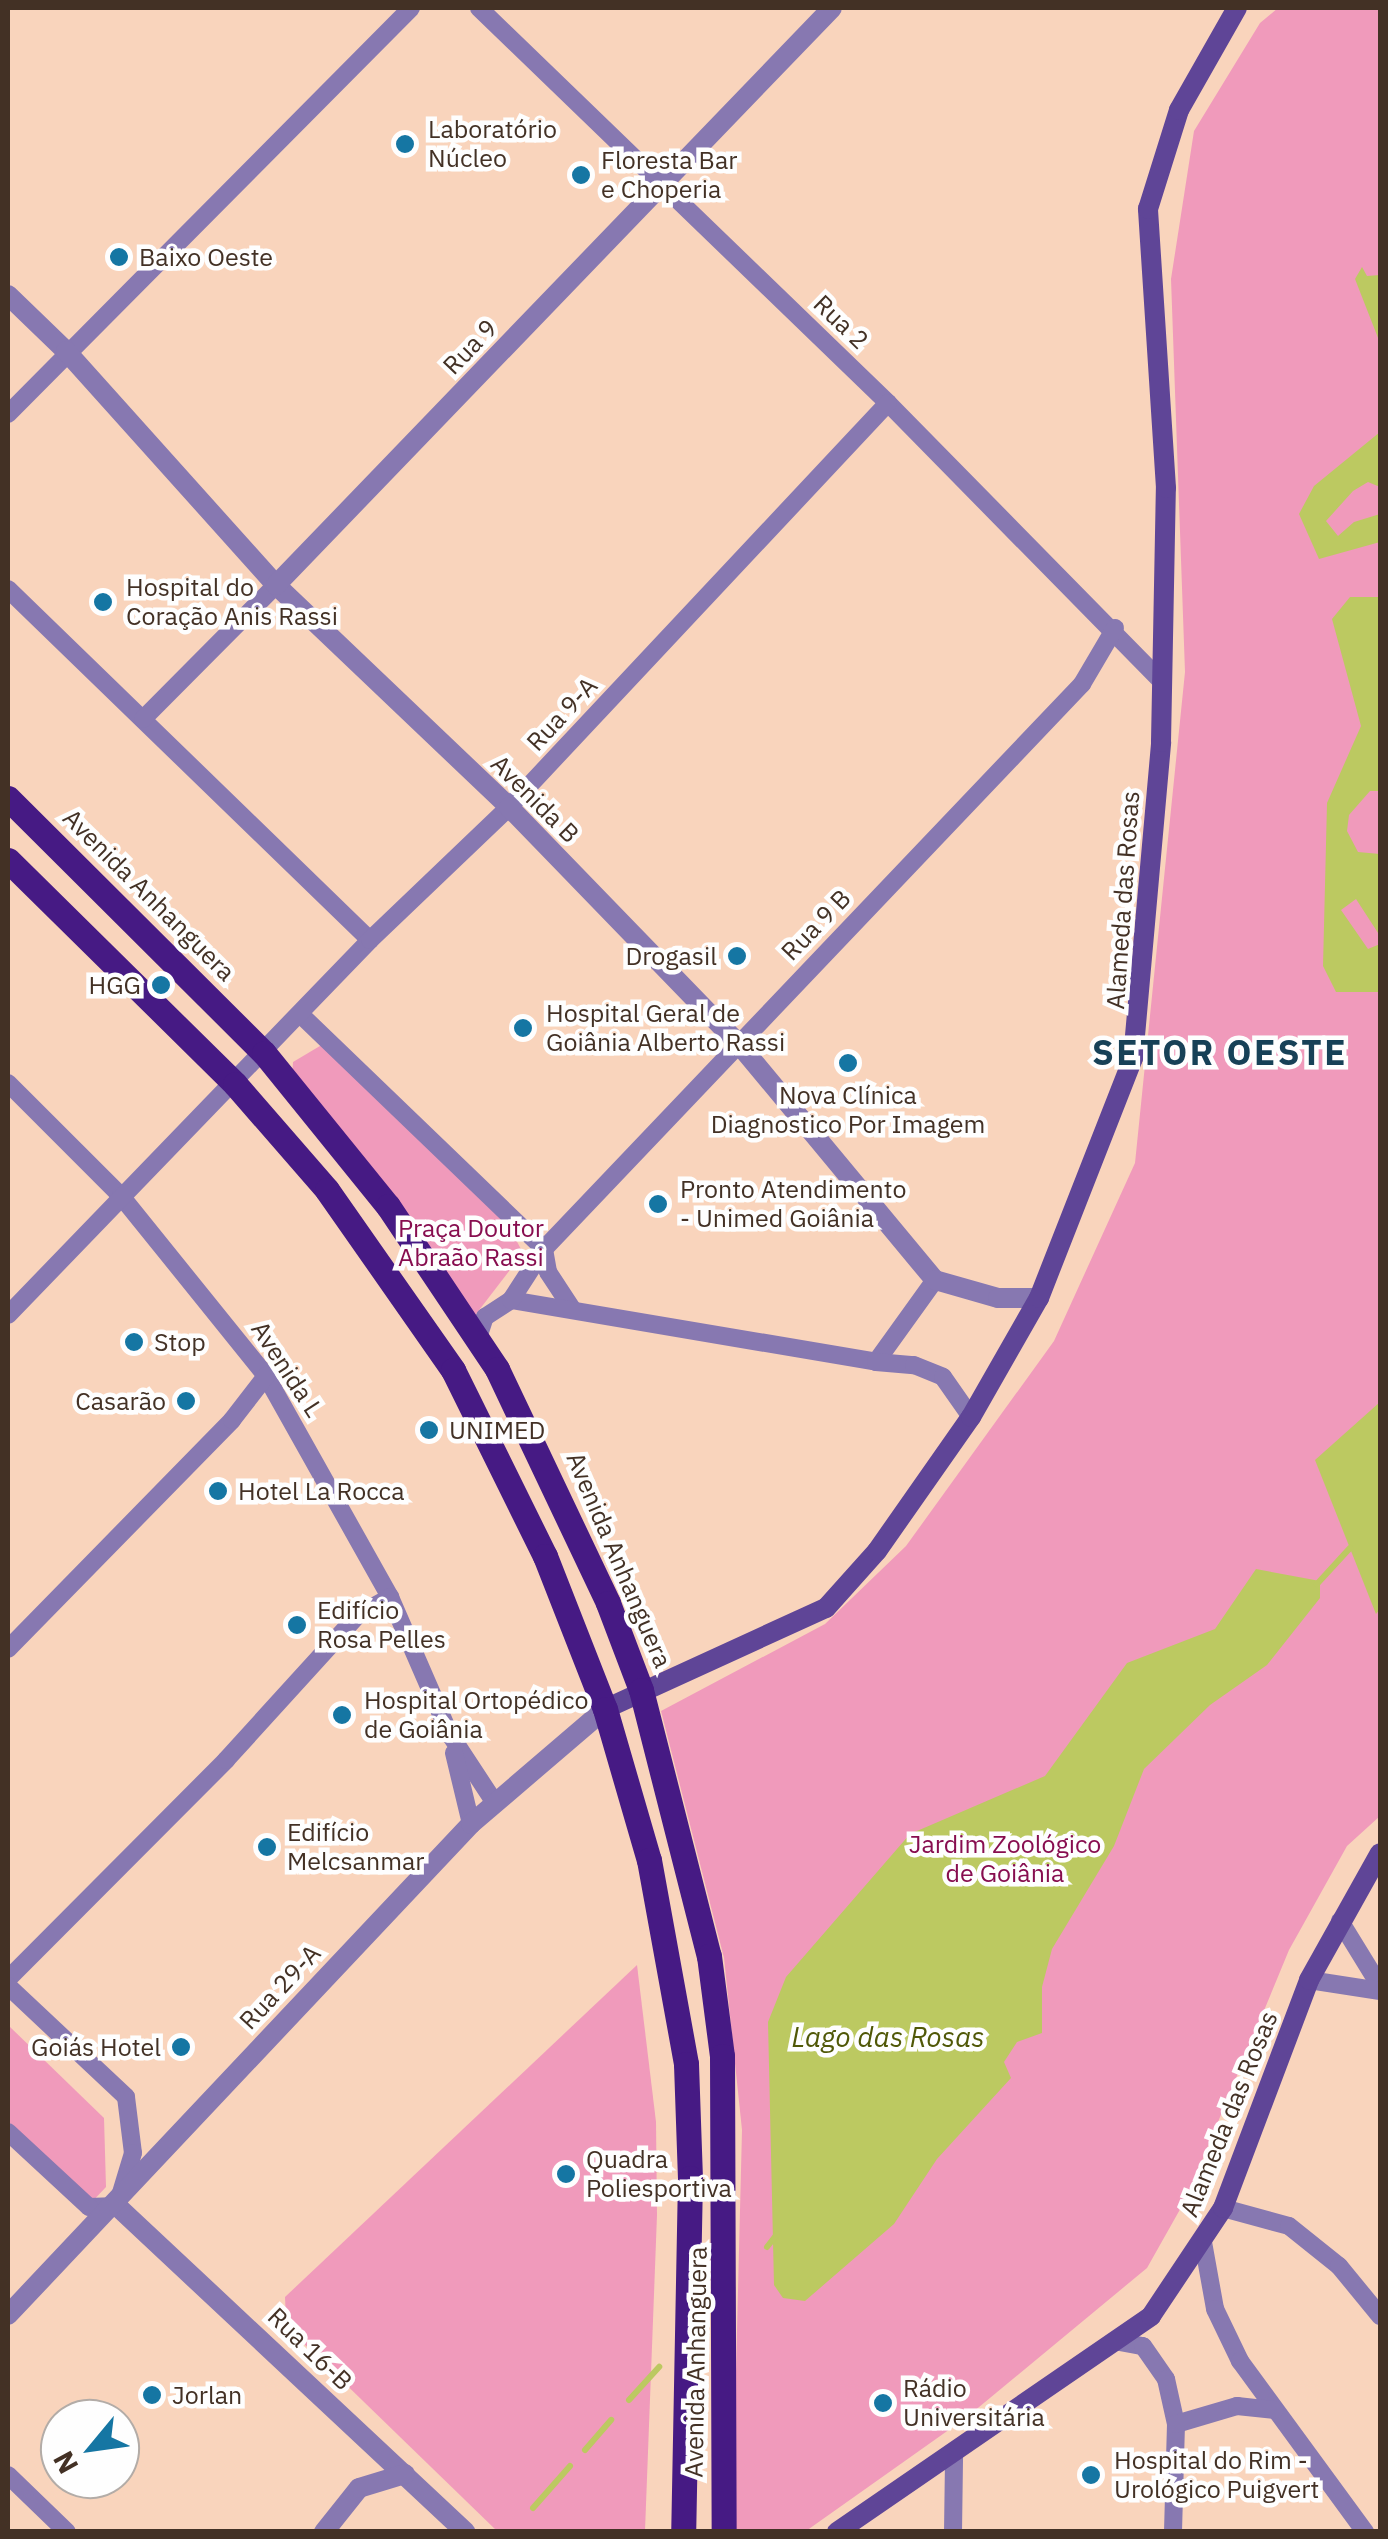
<!DOCTYPE html>
<html>
<head>
<meta charset="utf-8">
<style>
  body { margin:0 }
  #map { position:relative; width:1388px; height:2539px; overflow:hidden; background:#f9d4bc; font-family:"IBM Plex Sans",sans-serif }
  div>[style] { position:absolute }
  .green>* { inset:0; background:#f09abb }
  .water>* { inset:0; background:#bcc961 }
  .stream>* { height:6px; margin:-3px; padding:0 3px; transform-origin:3px; border-radius:3px; background:#bcc961 }
  .minor>* { height:18px; margin:-9px; padding:0 9px; transform-origin:9px; border-radius:9px; background:#8778b1 }
  .tertiary>* { height:20px; margin:-10px; padding:0 10px; transform-origin:10px; border-radius:10px; background:#8778b1 }
  .secondary>* { height:20px; margin:-10px; padding:0 10px; transform-origin:10px; border-radius:10px; background:#5f4597 }
  .primary>* { height:25px; margin:-12.5px; padding:0 12.5px; transform-origin:12.5px; border-radius:12.5px; background:#461a84 }
  .dots>* { width:28px; height:28px; translate:-50% -50%; box-sizing:border-box; border:5px solid #fefefe; border-radius:50% }
  span { translate:-50% -50%; white-space:nowrap; text-align:center; line-height:1.15; -webkit-text-stroke:9px #fefefe; paint-order:stroke }
  .poi-label { font-size:25px; color:#433125 }
  .left { translate:0 -50%; text-align:left }
  .right { translate:-100% -50%; text-align:right }
  .street-label { font-size:25px; color:#433125 }
  .park-label { font-size:25px; color:#870d4f }
  .water-label { font-size:28px; color:#505807; font-style:italic }
  .district-label { font-size:35px; color:#174157; font-weight:700; letter-spacing:2.5px }
  .frame { position:absolute; inset:0; border:10px solid #433125; pointer-events:none }
  .north { position:absolute; left:40px; top:2399px; width:100px; height:100px; box-sizing:border-box; background:#fefefe; border:2px solid #b3aca7; border-radius:50%; rotate:241deg; font-size:28px; font-weight:700; line-height:40px; text-align:center; color:#433125 }
  .north::after { content:''; display:block; margin:auto; width:35px; height:45px; background:#1576a3; clip-path:polygon(50% 0,100% 100%,50% 72%,0 100%) }
</style>
</head>
<body>
<div id="map">
  <div class="green">
    <div style="clip-path:polygon(1278px 8px,1380px 8px,1380px 1816px,1347px 1846px,1289px 1950px,1187px 2197px,1147px 2268px,967px 2417px,806px 2531px,732px 2531px,742px 2130px,724px 1958px,661px 1711px,825px 1624px,906px 1546px,1054px 1341px,1135px 1163px,1185px 672px,1171px 279px,1194px 131px,1260px 23px)"></div>
    <div style="clip-path:polygon(325px 1043px,505px 1219px,523px 1253px,473px 1318px,292px 1079px,293px 1062px)"></div>
    <div style="clip-path:polygon(637px 1965px,656px 2122px,657px 2215px,645px 2531px,497px 2531px,297px 2337px,286px 2319px,285px 2297px)"></div>
    <div style="clip-path:polygon(8px 2025px,104px 2118px,106px 2187px,89px 2205px,8px 2125px)"></div>
  </div>
  <div class="water">
    <div style="clip-path:polygon(1362px 267px,1367px 276px,1380px 275px,1380px 343px,1355px 279px)"></div>
    <div style="clip-path:polygon(1380px 432px,1380px 487px,1368px 482px,1353px 491px,1326px 521px,1338px 536px,1354px 522px,1380px 514px,1380px 542px,1319px 559px,1299px 514px,1314px 486px)"></div>
    <div style="clip-path:polygon(1350px 597px,1380px 597px,1380px 791px,1370px 791px,1349px 815px,1347px 831px,1358px 852px,1380px 854px,1380px 936px,1356px 899px,1341px 910px,1368px 949px,1380px 944px,1380px 992px,1336px 992px,1323px 966px,1327px 803px,1361px 726px,1332px 619px)"></div>
    <div style="clip-path:polygon(1380px 1402px,1380px 1609px,1376px 1614px,1315px 1460px)"></div>
    <div style="clip-path:polygon(1256px 1569px,1320px 1581px,1320px 1598px,1267px 1665px,1210px 1705px,1144px 1769px,1114px 1846px,1052px 1949px,1042px 1987px,1042px 2033px,1017px 2042px,1004px 2062px,1011px 2078px,937px 2159px,894px 2224px,805px 2301px,783px 2298px,774px 2285px,768px 2022px,786px 1977px,910px 1834px,1045px 1776px,1127px 1663px,1215px 1629px)"></div>
  </div>
  <div class="stream">
    <div style="left:1317px;top:1584px;width:49px;rotate:-47.5deg"></div>
    <div style="left:767px;top:2247px;width:16px;rotate:-52deg"></div>
    <div style="left:629px;top:2400px;width:45px;rotate:-47.7deg"></div>
    <div style="left:585px;top:2450px;width:40px;rotate:-49deg"></div>
    <div style="left:533px;top:2508px;width:56px;rotate:-48.6deg"></div>
  </div>
  <div class="minor">
    <div style="left:479px;top:8px;width:569px;rotate:44deg"></div>
    <div style="left:888px;top:403px;width:388px;rotate:45.5deg"></div>
    <div style="left:8px;top:414px;width:572px;rotate:-45.21deg"></div>
    <div style="left:8px;top:589px;width:504px;rotate:44.12deg"></div>
    <div style="left:143px;top:719px;width:189px;rotate:-45.2deg"></div>
    <div style="left:300px;top:1014px;width:339px;rotate:43.9deg"></div>
    <div style="left:8px;top:1083px;width:160px;rotate:45deg"></div>
    <div style="left:121px;top:1196px;width:231px;rotate:51.1deg"></div>
    <div style="left:266px;top:1376px;width:253px;rotate:60.7deg"></div>
    <div style="left:390px;top:1597px;width:148px;rotate:66.5deg"></div>
    <div style="left:449px;top:1733px;width:84px;rotate:56.7deg"></div>
    <div style="left:544px;top:1249px;width:23px;rotate:80deg"></div>
    <div style="left:548px;top:1272px;width:45px;rotate:56.7deg"></div>
    <div style="left:511px;top:1300px;width:370px;rotate:9.6deg"></div>
    <div style="left:876px;top:1362px;width:101px;rotate:-54.3deg"></div>
    <div style="left:8px;top:1315px;width:521px;rotate:-46.01deg"></div>
    <div style="left:370px;top:940px;width:192px;rotate:-43.7deg"></div>
    <div style="left:509px;top:807px;width:554px;rotate:-46.83deg"></div>
    <div style="left:478px;top:1338px;width:22px;rotate:-72deg"></div>
    <div style="left:485px;top:1317px;width:31px;rotate:-33deg"></div>
    <div style="left:511px;top:1300px;width:61px;rotate:-57.1deg"></div>
    <div style="left:544px;top:1249px;width:780px;rotate:-46.4deg"></div>
    <div style="left:1082px;top:684px;width:65px;rotate:-59.5deg"></div>
    <div style="left:876px;top:1362px;width:38px;rotate:5deg"></div>
    <div style="left:914px;top:1365px;width:31px;rotate:22deg"></div>
    <div style="left:943px;top:1377px;width:49px;rotate:55deg"></div>
    <div style="left:8px;top:1649px;width:320px;rotate:-45.6deg"></div>
    <div style="left:232px;top:1420px;width:56px;rotate:-52.3deg"></div>
    <div style="left:454px;top:1753px;width:73px;rotate:76.5deg"></div>
    <div style="left:1340px;top:1921px;width:76px;rotate:58.4deg"></div>
    <div style="left:8px;top:1979px;width:309px;rotate:-45.1deg"></div>
    <div style="left:226px;top:1760px;width:196px;rotate:-47.7deg"></div>
    <div style="left:358px;top:1615px;width:37px;rotate:-29deg"></div>
    <div style="left:1309px;top:1980px;width:72px;rotate:8.8deg"></div>
    <div style="left:8px;top:1986px;width:162px;rotate:43.2deg"></div>
    <div style="left:126px;top:2097px;width:56px;rotate:82.9deg"></div>
    <div style="left:133px;top:2153px;width:55px;rotate:106.8deg"></div>
    <div style="left:117px;top:2206px;width:28px;rotate:178deg"></div>
    <div style="left:89px;top:2207px;width:110px;rotate:-137.2deg"></div>
    <div style="left:1223px;top:2208px;width:68px;rotate:15.3deg"></div>
    <div style="left:1289px;top:2226px;width:64px;rotate:38.7deg"></div>
    <div style="left:1339px;top:2266px;width:65px;rotate:50.6deg"></div>
    <div style="left:1203px;top:2242px;width:68px;rotate:79.8deg"></div>
    <div style="left:1215px;top:2309px;width:58px;rotate:64.3deg"></div>
    <div style="left:1240px;top:2361px;width:212px;rotate:53.8deg"></div>
    <div style="left:1114px;top:2341px;width:29px;rotate:10deg"></div>
    <div style="left:1143px;top:2346px;width:40px;rotate:55.1deg"></div>
    <div style="left:1166px;top:2379px;width:46px;rotate:77.5deg"></div>
    <div style="left:1176px;top:2424px;width:108px;rotate:91.6deg"></div>
    <div style="left:1176px;top:2424px;width:64px;rotate:-16.4deg"></div>
    <div style="left:1237px;top:2406px;width:38px;rotate:6deg"></div>
    <div style="left:8px;top:2475px;width:82px;rotate:44deg"></div>
    <div style="left:953px;top:2532px;width:75px;rotate:-89.2deg"></div>
  </div>
  <div class="tertiary">
    <div style="left:8px;top:295px;width:81px;rotate:44deg"></div>
    <div style="left:66px;top:351px;width:314px;rotate:48.1deg"></div>
    <div style="left:276px;top:585px;width:322px;rotate:43.6deg"></div>
    <div style="left:509px;top:807px;width:329px;rotate:45.9deg"></div>
    <div style="left:738px;top:1043px;width:308px;rotate:50.3deg"></div>
    <div style="left:935px;top:1280px;width:66px;rotate:15.9deg"></div>
    <div style="left:998px;top:1298px;width:41px"></div>
    <div style="left:276px;top:585px;width:801px;rotate:-46.06deg"></div>
    <div style="left:117px;top:2206px;width:477px;rotate:43.1deg"></div>
    <div style="left:8px;top:2315px;width:675px;rotate:-46.68deg"></div>
    <div style="left:471px;top:1824px;width:177px;rotate:-40.6deg"></div>
    <div style="left:324px;top:2532px;width:56px;rotate:-51.5deg"></div>
    <div style="left:359px;top:2488px;width:48px;rotate:-16.9deg"></div>
  </div>
  <div class="secondary">
    <div style="left:605px;top:1709px;width:243px;rotate:-24.6deg"></div>
    <div style="left:826px;top:1608px;width:76px;rotate:-48.2deg"></div>
    <div style="left:877px;top:1551px;width:164px;rotate:-55deg"></div>
    <div style="left:971px;top:1417px;width:137px;rotate:-60.3deg"></div>
    <div style="left:1039px;top:1298px;width:258px;rotate:-68.6deg"></div>
    <div style="left:1133px;top:1058px;width:317px;rotate:-84.9deg"></div>
    <div style="left:1161px;top:742px;width:254px;rotate:-88.9deg"></div>
    <div style="left:1166px;top:488px;width:280px;rotate:-93.7deg"></div>
    <div style="left:1148px;top:209px;width:104px;rotate:-72.6deg"></div>
    <div style="left:1179px;top:110px;width:117px;rotate:-60.4deg"></div>
    <div style="left:837px;top:2532px;width:381px;rotate:-34.5deg"></div>
    <div style="left:1151px;top:2316px;width:130px;rotate:-56.3deg"></div>
    <div style="left:1223px;top:2208px;width:244px;rotate:-69.3deg"></div>
    <div style="left:1309px;top:1980px;width:145px;rotate:-60.8deg"></div>
  </div>
  <div class="primary">
    <div style="left:8px;top:798px;width:361px;rotate:44.9deg"></div>
    <div style="left:264px;top:1053px;width:197px;rotate:51deg"></div>
    <div style="left:388px;top:1206px;width:196px;rotate:56.2deg"></div>
    <div style="left:497px;top:1369px;width:259px;rotate:64.6deg"></div>
    <div style="left:608px;top:1603px;width:93px;rotate:69.2deg"></div>
    <div style="left:641px;top:1690px;width:275px;rotate:75.7deg"></div>
    <div style="left:709px;top:1956px;width:101px;rotate:82.6deg"></div>
    <div style="left:722px;top:2056px;width:476px;rotate:89.8deg"></div>
    <div style="left:8px;top:860px;width:319px;rotate:44.6deg"></div>
    <div style="left:235px;top:1084px;width:140px;rotate:49deg"></div>
    <div style="left:327px;top:1190px;width:220px;rotate:55deg"></div>
    <div style="left:453px;top:1370px;width:208px;rotate:63.7deg"></div>
    <div style="left:545px;top:1556px;width:164px;rotate:68.6deg"></div>
    <div style="left:605px;top:1709px;width:157px;rotate:73.8deg"></div>
    <div style="left:649px;top:1860px;width:207px;rotate:79.7deg"></div>
    <div style="left:686px;top:2064px;width:114px;rotate:88deg"></div>
    <div style="left:690px;top:2178px;width:354px;rotate:91.1deg"></div>
  </div>
  <div class="dots">
    <div style="left:405px;top:144px;background:#1576a3"></div>
    <div style="left:581px;top:175px;background:#1576a3"></div>
    <div style="left:119px;top:257px;background:#1576a3"></div>
    <div style="left:103px;top:602px;background:#1576a3"></div>
    <div style="left:737px;top:956px;background:#1576a3"></div>
    <div style="left:161px;top:985px;background:#1576a3"></div>
    <div style="left:523px;top:1028px;background:#1576a3"></div>
    <div style="left:848px;top:1063px;background:#1576a3"></div>
    <div style="left:658px;top:1204px;background:#1576a3"></div>
    <div style="left:134px;top:1342px;background:#1576a3"></div>
    <div style="left:186px;top:1401px;background:#1576a3"></div>
    <div style="left:429px;top:1430px;background:#1576a3"></div>
    <div style="left:218px;top:1491px;background:#1576a3"></div>
    <div style="left:297px;top:1625px;background:#1576a3"></div>
    <div style="left:342px;top:1715px;background:#1576a3"></div>
    <div style="left:267px;top:1847px;background:#1576a3"></div>
    <div style="left:181px;top:2047px;background:#1576a3"></div>
    <div style="left:566px;top:2174px;background:#1576a3"></div>
    <div style="left:152px;top:2395px;background:#1576a3"></div>
    <div style="left:883px;top:2403px;background:#1576a3"></div>
    <div style="left:1091px;top:2475px;background:#1576a3"></div>
  </div>
  <div class="poi-label">
    <span class="left" style="left:428px;top:144px">Laboratório<br>Núcleo</span>
    <span class="left" style="left:601px;top:175px">Floresta Bar<br>e Choperia</span>
    <span class="left" style="left:139px;top:257px">Baixo Oeste</span>
    <span class="left" style="left:126px;top:602px">Hospital do<br>Coração Anis Rassi</span>
    <span class="right" style="left:717px;top:956px">Drogasil</span>
    <span class="right" style="left:141px;top:985px">HGG</span>
    <span class="left" style="left:546px;top:1028px">Hospital Geral de<br>Goiânia Alberto Rassi</span>
    <span style="left:848px;top:1110px">Nova Clínica<br>Diagnostico Por Imagem</span>
    <span class="left" style="left:680px;top:1204px">Pronto Atendimento<br>- Unimed Goiânia</span>
    <span class="left" style="left:154px;top:1342px">Stop</span>
    <span class="right" style="left:166px;top:1401px">Casarão</span>
    <span class="left" style="left:449px;top:1430px">UNIMED</span>
    <span class="left" style="left:238px;top:1491px">Hotel La Rocca</span>
    <span class="left" style="left:317px;top:1625px">Edifício<br>Rosa Pelles</span>
    <span class="left" style="left:364px;top:1715px">Hospital Ortopédico<br>de Goiânia</span>
    <span class="left" style="left:287px;top:1847px">Edifício<br>Melcsanmar</span>
    <span class="right" style="left:161px;top:2047px">Goiás Hotel</span>
    <span class="left" style="left:586px;top:2174px">Quadra<br>Poliesportiva</span>
    <span class="left" style="left:903px;top:2403px">Rádio<br>Universitária</span>
    <span class="left" style="left:172px;top:2395px">Jorlan</span>
    <span class="left" style="left:1114px;top:2475px">Hospital do Rim -<br>Urológico Puigvert</span>
  </div>
  <div class="street-label">
    <span style="left:841px;top:322px;rotate:44deg">Rua 2</span>
    <span style="left:470px;top:347px;rotate:-46deg">Rua 9</span>
    <span style="left:562px;top:714px;rotate:-47deg">Rua 9-A</span>
    <span style="left:535px;top:799px;rotate:45deg">Avenida B</span>
    <span style="left:149px;top:895px;rotate:45deg">Avenida Anhanguera</span>
    <span style="left:1123px;top:900px;rotate:-86deg">Alameda das Rosas</span>
    <span style="left:816px;top:925px;rotate:-46deg">Rua 9 B</span>
    <span style="left:287px;top:1369px;rotate:57deg">Avenida L</span>
    <span style="left:619px;top:1560px;rotate:67deg">Avenida Anhanguera</span>
    <span style="left:280px;top:1987px;rotate:-47deg">Rua 29-A</span>
    <span style="left:1229px;top:2114px;rotate:-68deg">Alameda das Rosas</span>
    <span style="left:310px;top:2349px;rotate:44deg">Rua 16-B</span>
    <span style="left:696px;top:2362px;rotate:-89deg">Avenida Anhanguera</span>
  </div>
  <div class="park-label">
    <span style="left:471px;top:1243px">Praça Doutor<br>Abraão Rassi</span>
    <span style="left:1005px;top:1859px">Jardim Zoológico<br>de Goiânia</span>
  </div>
  <div class="water-label">
    <span style="left:888px;top:2037px">Lago das Rosas</span>
  </div>
  <div class="district-label">
    <span style="left:1220px;top:1052px">SETOR OESTE</span>
  </div>
  <div class="frame"></div>
  <div class="north">N</div>
</div>
</body>
</html>
